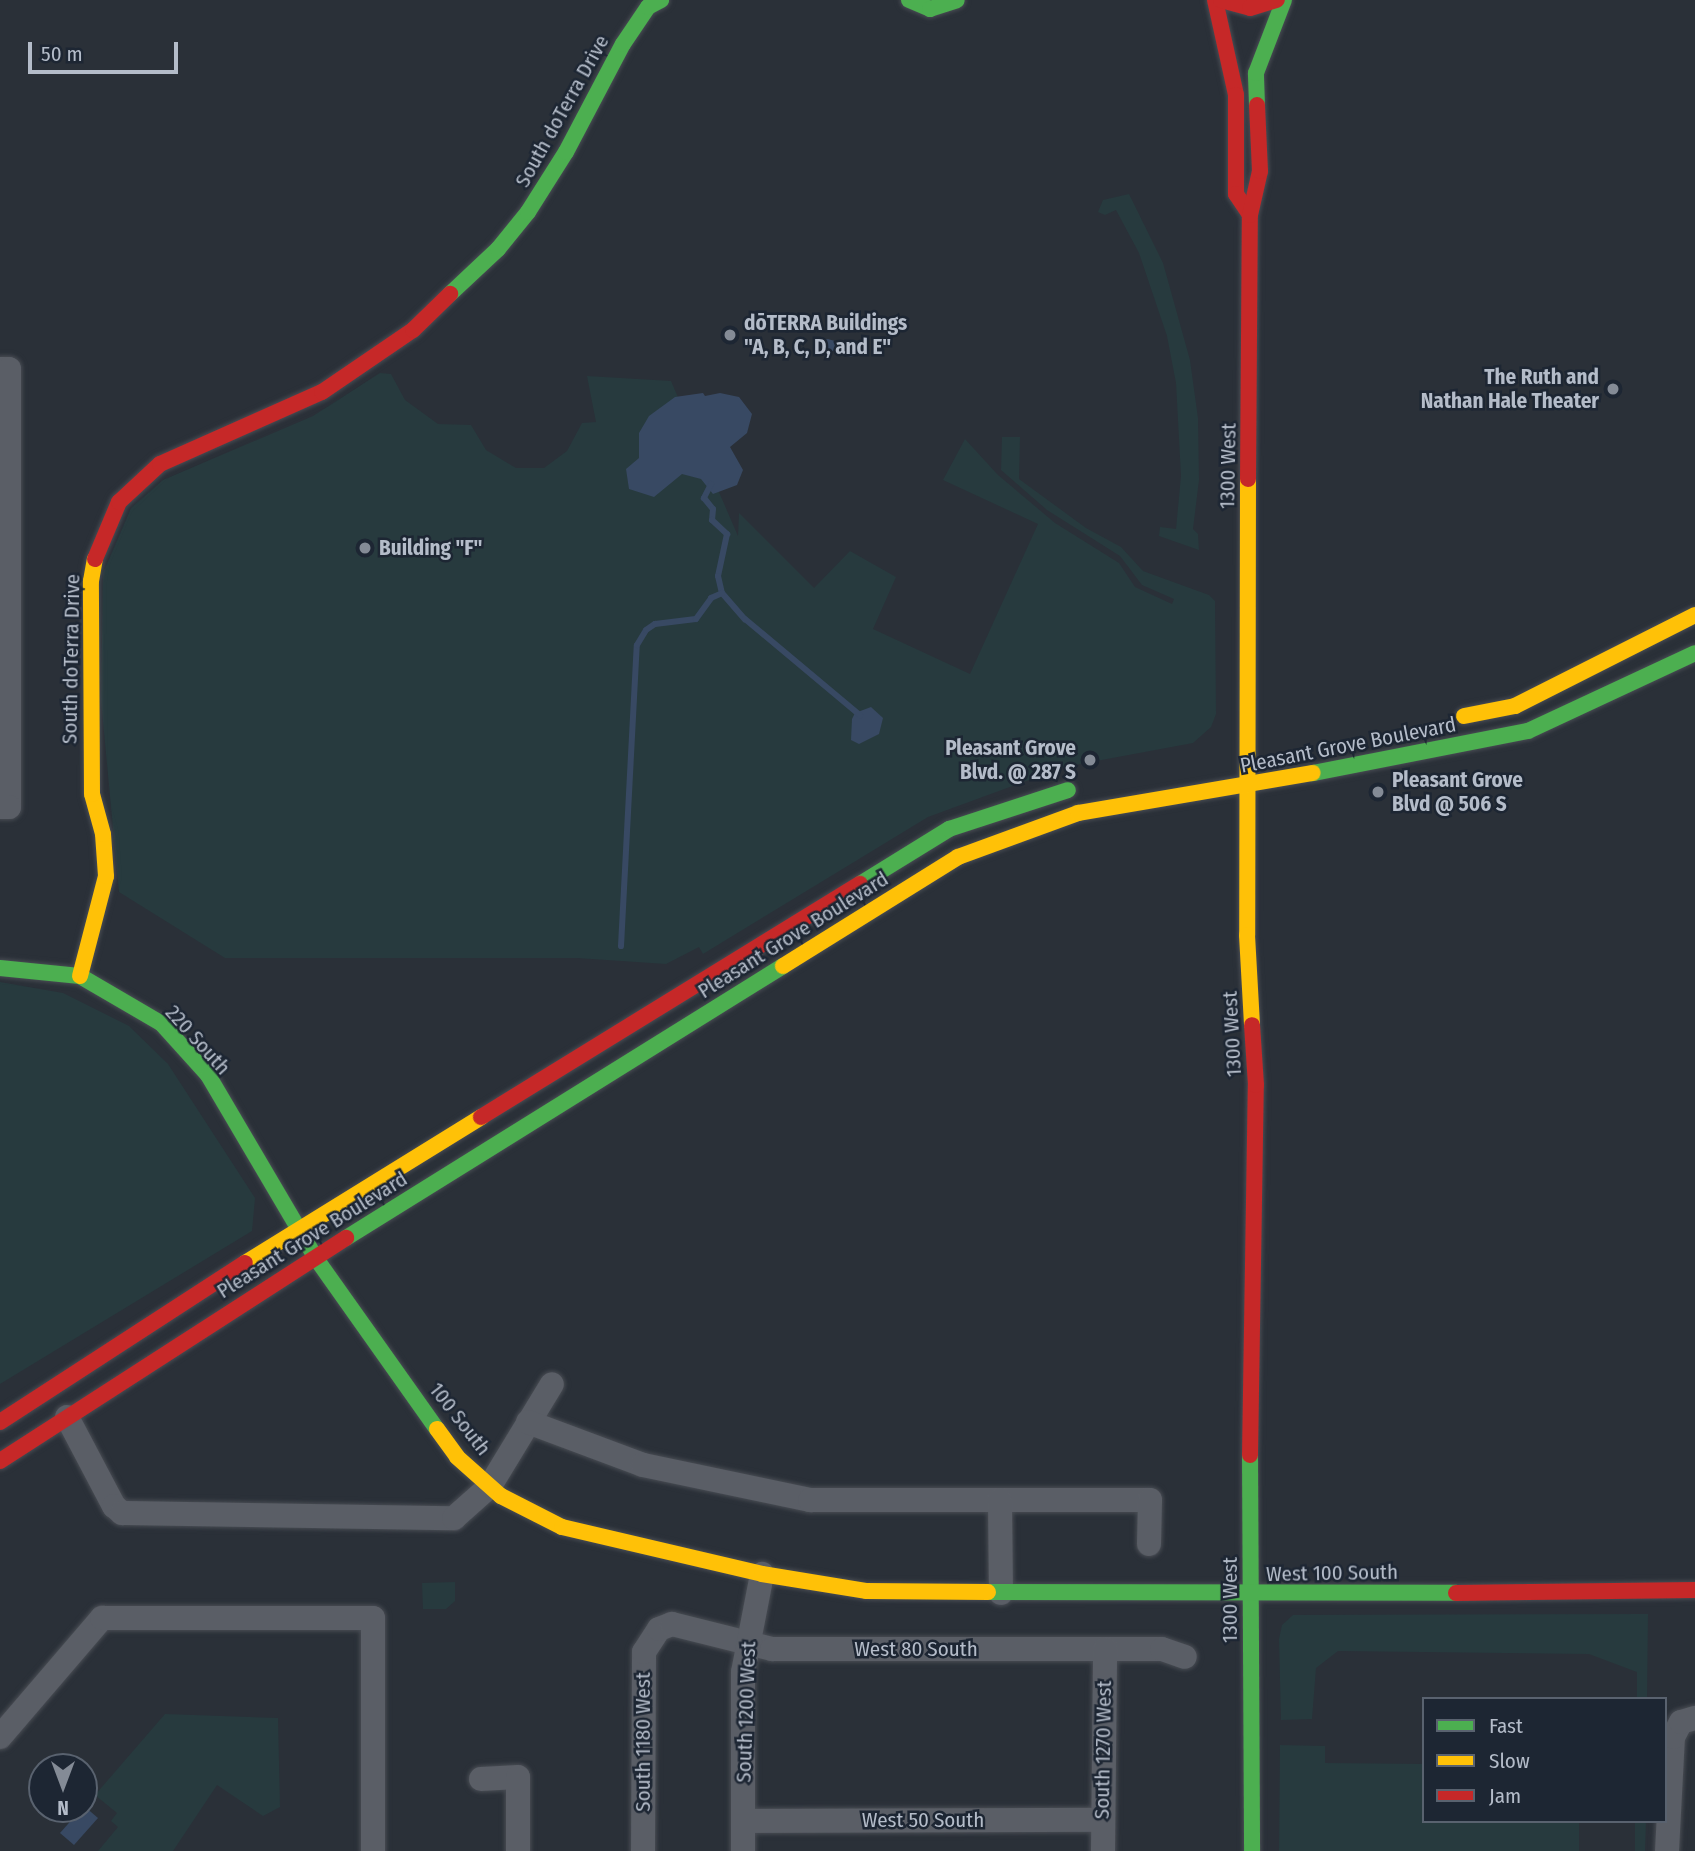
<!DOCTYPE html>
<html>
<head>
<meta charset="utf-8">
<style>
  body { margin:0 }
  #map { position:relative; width:1695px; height:1851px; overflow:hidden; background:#2a3038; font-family:"Fira Sans Condensed",sans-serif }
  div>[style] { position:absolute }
  .green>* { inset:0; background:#273a3e }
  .water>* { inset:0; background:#384963 }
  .stream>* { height:6px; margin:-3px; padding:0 3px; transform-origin:3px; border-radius:3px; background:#384963 }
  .roads { filter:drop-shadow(0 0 2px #484c53) drop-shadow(0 0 2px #484c53) }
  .street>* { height:24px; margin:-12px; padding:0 12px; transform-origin:12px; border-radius:12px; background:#5a5e66 }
  .fast>* { height:16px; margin:-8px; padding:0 8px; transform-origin:8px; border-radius:8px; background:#4caf50 }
  .slow>* { height:16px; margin:-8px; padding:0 8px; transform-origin:8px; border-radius:8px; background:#ffc107 }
  .jam>* { height:16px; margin:-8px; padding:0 8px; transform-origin:8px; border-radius:8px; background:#c62828 }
  .dots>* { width:19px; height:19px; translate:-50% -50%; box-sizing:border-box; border:4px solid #1d2633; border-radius:50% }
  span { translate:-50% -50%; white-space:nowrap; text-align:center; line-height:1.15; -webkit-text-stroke:5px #1d2633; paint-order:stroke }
  .street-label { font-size:21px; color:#b4bcc9 }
  .poi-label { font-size:21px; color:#b4bcc9; font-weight:700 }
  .left { translate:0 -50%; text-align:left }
  .right { translate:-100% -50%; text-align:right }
  .legend { position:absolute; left:1422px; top:1697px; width:245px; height:126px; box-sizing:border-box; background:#1d2633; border:2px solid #59626f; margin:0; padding:9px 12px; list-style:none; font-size:21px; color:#b4bcc9 }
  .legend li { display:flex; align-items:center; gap:14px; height:35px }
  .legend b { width:35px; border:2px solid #59626f }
  .north { position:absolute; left:28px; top:1753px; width:70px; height:70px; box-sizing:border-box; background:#1d2633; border:2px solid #59626f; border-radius:50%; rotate:180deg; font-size:19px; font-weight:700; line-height:28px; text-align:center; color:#b4bcc9 }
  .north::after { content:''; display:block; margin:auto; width:24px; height:32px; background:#848b96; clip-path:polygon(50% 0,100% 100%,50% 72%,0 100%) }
  .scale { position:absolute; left:28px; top:42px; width:150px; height:32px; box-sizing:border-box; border:4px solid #b4bcc9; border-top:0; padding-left:9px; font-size:21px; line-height:24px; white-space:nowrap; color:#b4bcc9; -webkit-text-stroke:5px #1d2633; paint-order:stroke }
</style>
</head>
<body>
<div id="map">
  <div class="green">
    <div style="clip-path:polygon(1129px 194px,1163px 263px,1190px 360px,1198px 418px,1199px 480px,1193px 529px,1198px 534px,1199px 550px,1159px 536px,1160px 527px,1176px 529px,1181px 476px,1176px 383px,1167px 336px,1139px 253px,1116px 210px,1105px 215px,1098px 212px,1103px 200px)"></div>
    <div style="clip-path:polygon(380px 373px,391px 374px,405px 400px,438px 424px,471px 425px,486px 450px,516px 468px,544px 468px,567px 451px,582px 423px,596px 422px,587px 376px,671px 381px,738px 536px,739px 513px,814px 588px,850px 551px,896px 577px,873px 629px,970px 674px,1038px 524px,943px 480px,965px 439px,998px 475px,1055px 523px,1119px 563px,1135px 587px,1172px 604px,1174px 599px,1142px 585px,1120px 556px,1047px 510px,1001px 470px,1002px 437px,1020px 437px,1019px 479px,1086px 528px,1121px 547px,1143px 571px,1209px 595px,1215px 601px,1216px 714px,1211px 727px,1193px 743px,1064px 767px,928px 817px,703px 954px,699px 947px,666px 964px,577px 958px,225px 958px,119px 892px,101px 700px,103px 573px,131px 508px,163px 480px,313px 416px)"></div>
    <div style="clip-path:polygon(0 982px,63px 993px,129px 1026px,168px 1064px,255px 1198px,252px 1231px,0 1384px)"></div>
    <div style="clip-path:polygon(455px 1582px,455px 1601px,446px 1609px,423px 1609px,422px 1583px)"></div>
    <div style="clip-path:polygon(1648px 1614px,1647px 1699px,1637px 1699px,1637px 1672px,1589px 1654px,1338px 1651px,1316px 1668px,1312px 1719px,1281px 1720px,1279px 1639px,1282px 1625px,1293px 1615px)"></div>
    <div style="clip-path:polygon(165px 1714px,278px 1718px,280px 1807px,263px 1816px,217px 1785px,173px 1851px,98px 1851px,118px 1827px,111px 1821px,117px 1813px,95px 1795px)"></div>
    <div style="clip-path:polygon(1280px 1745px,1325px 1746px,1325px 1763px,1424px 1764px,1424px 1821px,1579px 1821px,1579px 1851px,1279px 1851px)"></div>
    <div style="clip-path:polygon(1635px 1821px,1646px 1821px,1645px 1851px,1635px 1851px)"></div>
  </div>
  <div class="water">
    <div style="clip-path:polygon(828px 339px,851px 346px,859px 354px,851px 357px,818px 346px,818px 341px)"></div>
    <div style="clip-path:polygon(703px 393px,705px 396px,720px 393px,739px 397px,752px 414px,747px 433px,730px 447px,743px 470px,737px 485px,713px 494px,701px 479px,682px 474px,654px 497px,629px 489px,626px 469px,639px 458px,639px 433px,649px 416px,675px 397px)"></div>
    <div style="clip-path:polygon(871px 707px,883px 718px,879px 734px,859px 744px,851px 740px,852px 719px,855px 713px)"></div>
    <div style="clip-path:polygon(84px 1806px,98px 1818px,74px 1845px,60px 1833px)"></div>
  </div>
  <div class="stream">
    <div style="left:711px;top:484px;width:16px;rotate:117deg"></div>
    <div style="left:704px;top:498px;width:14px;rotate:51deg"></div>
    <div style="left:713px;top:509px;width:11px;rotate:95deg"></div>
    <div style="left:712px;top:520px;width:21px;rotate:43deg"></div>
    <div style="left:727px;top:534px;width:43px;rotate:102.1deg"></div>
    <div style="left:718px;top:576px;width:17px;rotate:77deg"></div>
    <div style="left:722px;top:593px;width:35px;rotate:49deg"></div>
    <div style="left:745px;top:619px;width:150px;rotate:39.9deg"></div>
    <div style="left:621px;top:946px;width:301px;rotate:-87deg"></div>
    <div style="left:637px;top:645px;width:17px;rotate:-59deg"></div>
    <div style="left:646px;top:630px;width:11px;rotate:-34deg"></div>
    <div style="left:655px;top:624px;width:41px;rotate:-7deg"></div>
    <div style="left:696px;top:619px;width:26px;rotate:-54deg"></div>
    <div style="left:711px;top:598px;width:12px;rotate:-24deg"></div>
  </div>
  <div class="roads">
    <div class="street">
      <div style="left:0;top:369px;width:9px"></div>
      <div style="left:9px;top:369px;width:438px;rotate:90deg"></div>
      <div style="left:9px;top:807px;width:9px;rotate:180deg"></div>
      <div style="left:67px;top:1417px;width:101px;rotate:62.2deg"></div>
      <div style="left:114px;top:1506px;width:11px;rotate:41deg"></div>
      <div style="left:122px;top:1513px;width:332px;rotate:0.9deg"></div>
      <div style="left:454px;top:1518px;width:48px;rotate:-41.6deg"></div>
      <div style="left:490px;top:1486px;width:119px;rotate:-58.7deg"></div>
      <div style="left:528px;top:1422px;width:123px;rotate:20.5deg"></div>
      <div style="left:643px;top:1465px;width:171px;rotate:11.8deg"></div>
      <div style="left:810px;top:1500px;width:340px"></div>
      <div style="left:1150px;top:1500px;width:44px;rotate:91.3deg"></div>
      <div style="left:1000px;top:1500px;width:93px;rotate:89.4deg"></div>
      <div style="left:0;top:1737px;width:157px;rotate:-49.4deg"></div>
      <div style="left:102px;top:1618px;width:271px"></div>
      <div style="left:373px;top:1618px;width:233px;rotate:90deg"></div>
      <div style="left:481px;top:1779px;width:37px;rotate:-3deg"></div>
      <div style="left:518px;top:1777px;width:74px;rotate:90deg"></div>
      <div style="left:743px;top:1821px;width:359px;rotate:-0.2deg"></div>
      <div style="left:643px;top:1851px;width:199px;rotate:-89.7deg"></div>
      <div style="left:644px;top:1652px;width:27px;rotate:-57deg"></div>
      <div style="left:659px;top:1629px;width:14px;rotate:-21deg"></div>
      <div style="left:672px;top:1624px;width:103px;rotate:14deg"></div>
      <div style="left:772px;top:1649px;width:390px"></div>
      <div style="left:1162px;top:1649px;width:24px;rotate:19deg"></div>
      <div style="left:743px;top:1851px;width:179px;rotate:-90deg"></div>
      <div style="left:743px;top:1672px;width:100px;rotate:-79deg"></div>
      <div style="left:1103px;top:1851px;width:202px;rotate:-89.4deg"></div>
      <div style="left:1667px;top:1851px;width:114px;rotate:-87deg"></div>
      <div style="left:1673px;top:1737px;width:17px;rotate:-62deg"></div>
      <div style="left:1681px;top:1722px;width:15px;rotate:-16deg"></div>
    </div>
    <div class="fast">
      <div style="left:909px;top:0;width:23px;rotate:23deg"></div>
      <div style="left:930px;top:9px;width:28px;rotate:-18deg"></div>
      <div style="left:1257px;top:105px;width:32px;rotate:-92deg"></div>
      <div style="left:1256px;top:73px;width:78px;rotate:-69deg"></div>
      <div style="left:450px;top:294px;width:66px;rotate:-43.2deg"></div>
      <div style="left:498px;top:249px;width:48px;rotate:-51deg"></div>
      <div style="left:528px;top:212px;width:71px;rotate:-57.7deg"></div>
      <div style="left:566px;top:152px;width:122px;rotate:-62.2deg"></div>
      <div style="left:623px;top:44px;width:45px;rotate:-56deg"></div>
      <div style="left:648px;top:7px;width:15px;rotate:-28deg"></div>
      <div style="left:1313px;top:773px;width:219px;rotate:-11.1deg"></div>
      <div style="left:1528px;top:731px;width:184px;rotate:-25deg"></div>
      <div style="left:860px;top:884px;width:105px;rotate:-31.7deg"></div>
      <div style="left:949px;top:829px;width:125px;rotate:-18.1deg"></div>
      <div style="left:0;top:968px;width:80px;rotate:5.7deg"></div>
      <div style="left:80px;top:976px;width:95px;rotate:30.3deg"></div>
      <div style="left:162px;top:1024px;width:69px;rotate:48deg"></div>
      <div style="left:208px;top:1075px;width:211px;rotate:59.5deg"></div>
      <div style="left:315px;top:1257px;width:211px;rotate:54.7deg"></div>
      <div style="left:346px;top:1238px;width:515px;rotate:-31.9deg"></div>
      <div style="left:1250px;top:1455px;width:396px;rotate:89.7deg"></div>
      <div style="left:988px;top:1592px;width:468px;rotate:0.1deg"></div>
    </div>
    <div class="slow">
      <div style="left:1248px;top:479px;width:456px;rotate:90.1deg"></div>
      <div style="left:1247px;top:935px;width:90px;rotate:86.8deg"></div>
      <div style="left:1464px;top:716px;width:52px;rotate:-11.1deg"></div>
      <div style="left:1515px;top:706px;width:202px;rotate:-26.8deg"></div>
      <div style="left:783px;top:966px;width:206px;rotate:-31.9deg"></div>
      <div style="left:958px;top:857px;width:128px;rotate:-20.1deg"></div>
      <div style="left:1078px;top:813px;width:238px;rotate:-9.7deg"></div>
      <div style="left:80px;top:976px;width:103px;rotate:-75.4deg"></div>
      <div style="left:106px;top:876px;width:42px;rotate:-94.1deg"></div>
      <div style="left:103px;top:834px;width:41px;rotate:-105.4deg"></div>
      <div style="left:92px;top:794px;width:213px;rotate:-90.3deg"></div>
      <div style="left:91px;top:581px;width:22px;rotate:-80deg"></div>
      <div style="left:245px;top:1263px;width:278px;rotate:-31.7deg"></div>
      <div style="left:437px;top:1429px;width:34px;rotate:54deg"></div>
      <div style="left:457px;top:1457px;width:59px;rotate:41.6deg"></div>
      <div style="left:501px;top:1496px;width:68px;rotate:26.9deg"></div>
      <div style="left:562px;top:1527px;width:205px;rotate:13.2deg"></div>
      <div style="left:762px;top:1574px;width:105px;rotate:9.3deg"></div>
      <div style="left:866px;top:1591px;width:122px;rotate:0.5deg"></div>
    </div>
    <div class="jam">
      <div style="left:1215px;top:0;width:97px;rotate:77.5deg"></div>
      <div style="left:1236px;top:95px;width:99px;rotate:90deg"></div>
      <div style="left:1236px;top:194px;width:25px;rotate:56deg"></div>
      <div style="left:1221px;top:0;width:30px;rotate:15deg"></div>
      <div style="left:1250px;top:8px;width:28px;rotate:-17deg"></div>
      <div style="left:1248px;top:479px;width:264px;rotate:-89.6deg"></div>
      <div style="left:1250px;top:215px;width:45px;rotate:-77.2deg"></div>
      <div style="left:1260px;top:171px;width:66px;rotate:-92.6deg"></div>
      <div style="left:95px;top:559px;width:62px;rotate:-67.2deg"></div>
      <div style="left:119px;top:502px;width:56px;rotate:-42.8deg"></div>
      <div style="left:160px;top:464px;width:177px;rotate:-24deg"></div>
      <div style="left:322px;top:392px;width:110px;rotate:-34.3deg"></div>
      <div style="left:413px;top:330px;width:52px;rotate:-44.2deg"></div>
      <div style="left:481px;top:1117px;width:445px;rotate:-31.6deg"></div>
      <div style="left:0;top:1422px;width:292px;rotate:-33deg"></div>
      <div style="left:1250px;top:1455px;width:370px;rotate:-89.1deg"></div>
      <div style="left:1256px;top:1085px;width:60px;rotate:-93.8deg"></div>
      <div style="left:0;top:1461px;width:412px;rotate:-32.8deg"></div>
      <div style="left:1456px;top:1593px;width:239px;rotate:-0.7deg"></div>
    </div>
  </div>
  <div class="dots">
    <div style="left:730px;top:335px;background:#848b96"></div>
    <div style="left:1613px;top:389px;background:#848b96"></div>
    <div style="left:365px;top:548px;background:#848b96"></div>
    <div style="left:1090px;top:760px;background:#848b96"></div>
    <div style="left:1378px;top:792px;background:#848b96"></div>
  </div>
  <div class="street-label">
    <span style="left:562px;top:111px;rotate:-61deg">South doTerra Drive</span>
    <span style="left:1228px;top:466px;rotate:-89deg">1300 West</span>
    <span style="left:71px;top:659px;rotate:-89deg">South doTerra Drive</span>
    <span style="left:1348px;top:745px;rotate:-11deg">Pleasant Grove Boulevard</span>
    <span style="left:793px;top:935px;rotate:-32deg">Pleasant Grove Boulevard</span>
    <span style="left:1232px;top:1034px;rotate:-93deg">1300 West</span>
    <span style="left:198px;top:1040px;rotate:48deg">220 South</span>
    <span style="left:312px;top:1235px;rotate:-32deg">Pleasant Grove Boulevard</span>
    <span style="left:460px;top:1419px;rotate:52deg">100 South</span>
    <span style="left:1332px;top:1573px;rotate:-1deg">West 100 South</span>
    <span style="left:1230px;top:1600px;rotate:-90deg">1300 West</span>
    <span style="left:916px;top:1649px">West 80 South</span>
    <span style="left:746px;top:1712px;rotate:-88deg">South 1200 West</span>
    <span style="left:643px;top:1742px;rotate:-90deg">South 1180 West</span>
    <span style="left:1103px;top:1750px;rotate:-89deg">South 1270 West</span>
    <span style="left:923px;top:1820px">West 50 South</span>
  </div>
  <div class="poi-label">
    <span class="left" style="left:744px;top:335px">dōTERRA Buildings<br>"A, B, C, D, and E"</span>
    <span class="right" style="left:1599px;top:389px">The Ruth and<br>Nathan Hale Theater</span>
    <span class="left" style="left:379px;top:548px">Building "F"</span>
    <span class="right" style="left:1076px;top:760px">Pleasant Grove<br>Blvd. @ 287 S</span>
    <span class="left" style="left:1392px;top:792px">Pleasant Grove<br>Blvd @ 506 S</span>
  </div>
  <ul class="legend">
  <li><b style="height:9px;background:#4caf50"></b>Fast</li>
  <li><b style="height:9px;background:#ffc107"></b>Slow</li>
  <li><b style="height:9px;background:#c62828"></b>Jam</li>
  </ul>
  <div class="north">N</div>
  <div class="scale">50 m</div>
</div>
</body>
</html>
